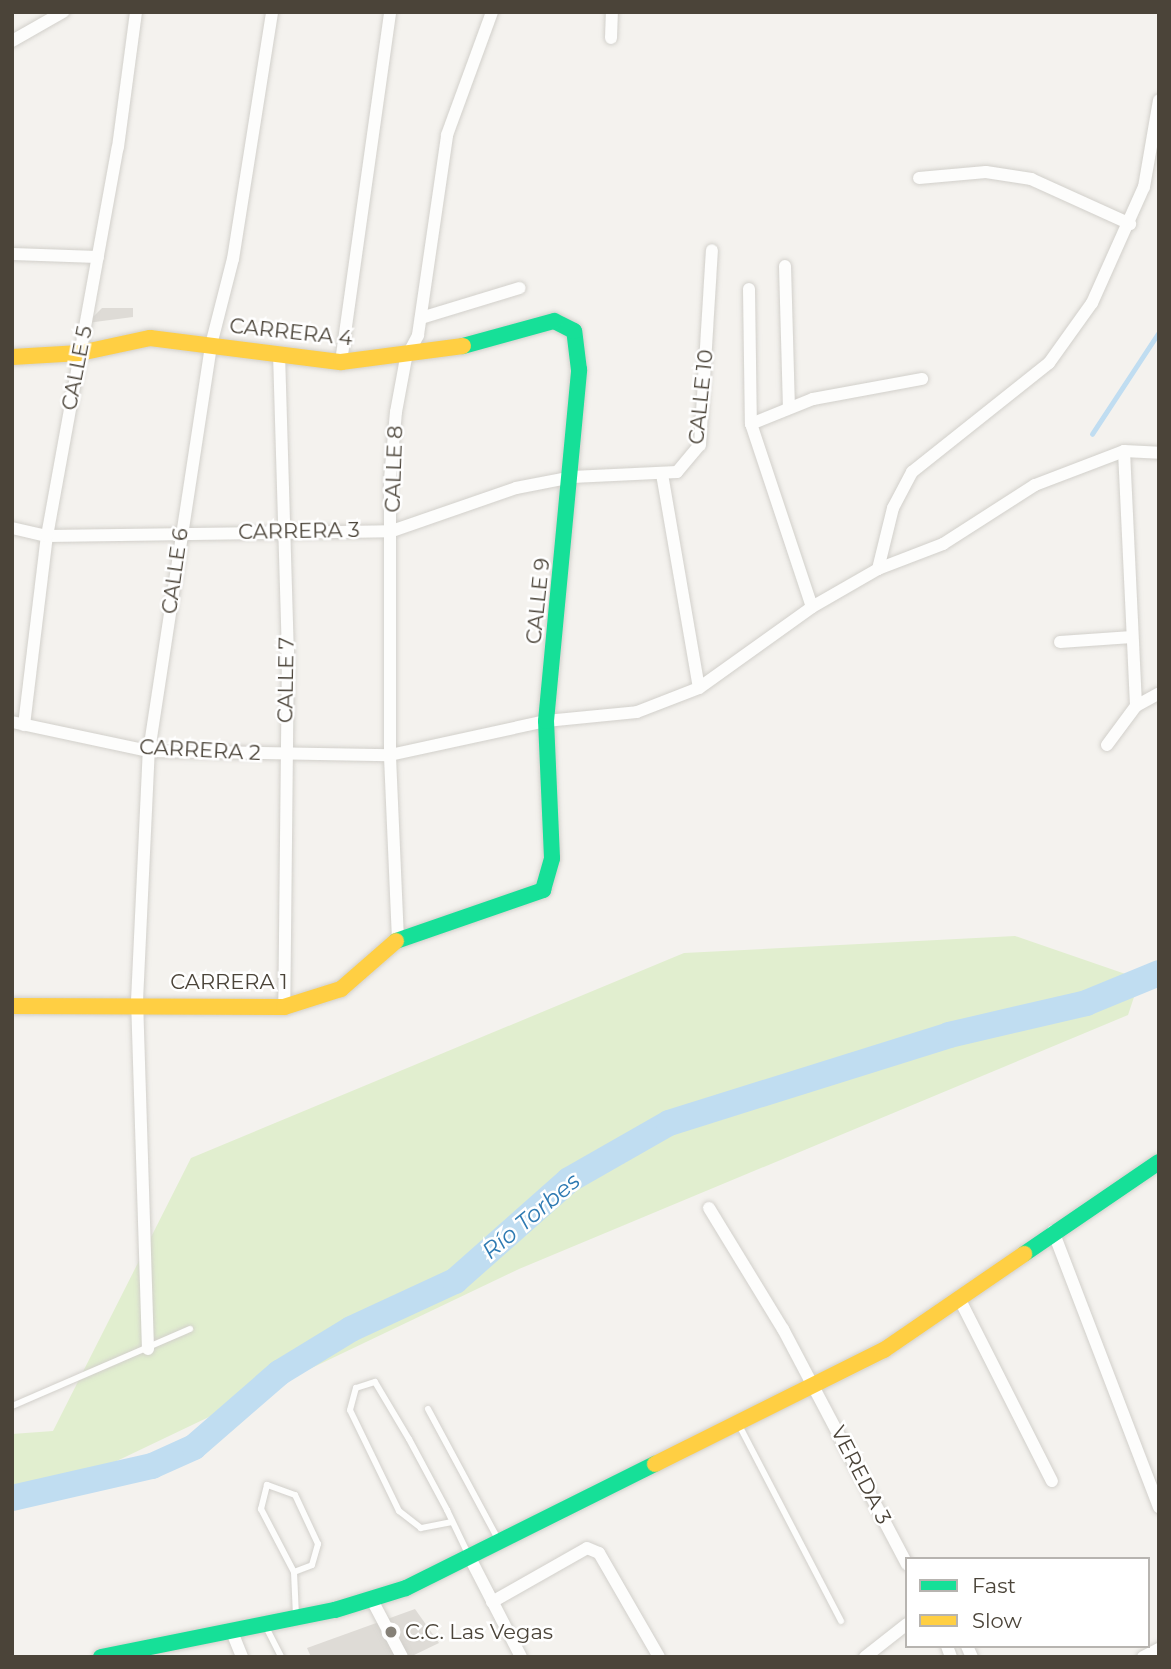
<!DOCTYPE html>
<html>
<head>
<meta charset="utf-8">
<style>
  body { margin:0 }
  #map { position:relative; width:1171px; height:1669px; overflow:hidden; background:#f4f2ee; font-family:Montserrat,sans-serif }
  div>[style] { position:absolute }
  .green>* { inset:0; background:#e1eecf }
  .stream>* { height:4.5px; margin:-2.25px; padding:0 2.25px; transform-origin:2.25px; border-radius:2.25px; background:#c0ddf1 }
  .river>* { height:26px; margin:-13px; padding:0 13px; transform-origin:13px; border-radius:13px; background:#c0ddf1 }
  .building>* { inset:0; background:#dedbd6 }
  .roads { filter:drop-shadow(0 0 2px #d2d0cb) drop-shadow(0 0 2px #d2d0cb) }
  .lane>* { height:6px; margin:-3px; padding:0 3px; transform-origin:3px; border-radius:3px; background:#fdfdfc }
  .street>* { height:12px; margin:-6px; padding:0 6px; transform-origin:6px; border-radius:6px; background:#fdfdfc }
  .fast>* { height:16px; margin:-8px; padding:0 8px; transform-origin:8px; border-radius:8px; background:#16e098 }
  .slow>* { height:16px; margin:-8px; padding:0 8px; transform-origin:8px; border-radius:8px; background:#ffcf43 }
  .dots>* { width:19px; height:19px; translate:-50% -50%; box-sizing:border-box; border:4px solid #fff; border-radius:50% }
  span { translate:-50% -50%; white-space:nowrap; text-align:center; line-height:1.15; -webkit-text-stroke:5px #fff; paint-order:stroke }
  .street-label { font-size:21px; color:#4b4439 }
  .poi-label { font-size:21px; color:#4b4439 }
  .left { translate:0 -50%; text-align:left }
  .water-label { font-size:23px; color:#2e7ab2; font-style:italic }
  .frame { position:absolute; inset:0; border:14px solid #4b4439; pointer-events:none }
  .legend { position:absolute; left:905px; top:1557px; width:245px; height:91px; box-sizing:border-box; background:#fff; border:2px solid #b7b4b0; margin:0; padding:9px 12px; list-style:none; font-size:21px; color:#4b4439 }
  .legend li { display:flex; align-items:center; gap:14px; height:35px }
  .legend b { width:35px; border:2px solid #b7b4b0 }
</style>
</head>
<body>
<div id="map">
  <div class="green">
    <div style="clip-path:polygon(1015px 936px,1140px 979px,1128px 1015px,519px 1269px,12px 1511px,12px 1434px,53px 1431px,191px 1158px,684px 953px)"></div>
  </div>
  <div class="stream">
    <div style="left:1092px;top:434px;width:122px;rotate:-56.7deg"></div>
  </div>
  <div class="river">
    <div style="left:12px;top:1498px;width:144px;rotate:-12.9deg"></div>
    <div style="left:152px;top:1466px;width:46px;rotate:-24.3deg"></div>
    <div style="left:194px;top:1447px;width:113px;rotate:-41deg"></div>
    <div style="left:279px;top:1373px;width:84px;rotate:-31.4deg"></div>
    <div style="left:351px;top:1329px;width:115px;rotate:-24.8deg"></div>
    <div style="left:455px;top:1281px;width:152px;rotate:-41.5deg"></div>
    <div style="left:569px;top:1180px;width:115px;rotate:-29.7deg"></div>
    <div style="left:669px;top:1123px;width:294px;rotate:-17.4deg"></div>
    <div style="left:949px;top:1035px;width:141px;rotate:-13.1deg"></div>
    <div style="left:1086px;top:1003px;width:79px;rotate:-22.3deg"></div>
  </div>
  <div class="building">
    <div style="clip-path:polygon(102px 308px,133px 308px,133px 317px,87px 323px)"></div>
    <div style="clip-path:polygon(415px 1609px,439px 1643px,410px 1657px,311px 1657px,307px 1648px)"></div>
  </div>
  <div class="roads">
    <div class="lane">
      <div style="left:12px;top:1406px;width:194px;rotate:-23.4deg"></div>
      <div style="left:428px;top:1409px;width:150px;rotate:61.7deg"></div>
      <div style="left:739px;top:1425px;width:221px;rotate:62.5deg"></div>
      <div style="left:452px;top:1522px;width:32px;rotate:169deg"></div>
      <div style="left:421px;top:1528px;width:28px;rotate:-142deg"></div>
      <div style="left:399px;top:1511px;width:112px;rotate:-115.9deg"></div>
      <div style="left:350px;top:1410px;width:23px;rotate:-75deg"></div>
      <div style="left:356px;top:1388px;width:20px;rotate:-18deg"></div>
      <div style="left:375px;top:1382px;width:66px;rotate:59.2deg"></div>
      <div style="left:409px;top:1439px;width:81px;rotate:61.8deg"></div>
      <div style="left:447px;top:1510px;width:51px;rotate:64.4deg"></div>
      <div style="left:294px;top:1572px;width:19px;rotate:-21deg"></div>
      <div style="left:312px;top:1565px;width:22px;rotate:-74deg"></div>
      <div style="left:318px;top:1544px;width:54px;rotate:-115.1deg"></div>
      <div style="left:295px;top:1495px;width:30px;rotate:-160deg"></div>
      <div style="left:267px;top:1485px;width:25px;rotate:104deg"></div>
      <div style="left:261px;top:1509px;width:71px;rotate:62.4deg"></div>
      <div style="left:294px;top:1572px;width:44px;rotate:87.4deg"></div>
      <div style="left:265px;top:1625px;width:36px;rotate:63deg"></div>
    </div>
    <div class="street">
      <div style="left:611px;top:38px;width:26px;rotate:-88deg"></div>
      <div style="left:12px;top:41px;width:59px;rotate:-29.6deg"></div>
      <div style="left:919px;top:178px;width:67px;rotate:-5.1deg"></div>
      <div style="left:986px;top:172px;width:46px;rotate:8.8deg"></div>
      <div style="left:1031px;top:179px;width:109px;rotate:24.4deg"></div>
      <div style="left:12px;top:254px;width:86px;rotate:2deg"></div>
      <div style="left:785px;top:266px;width:142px;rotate:88.4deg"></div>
      <div style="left:749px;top:289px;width:135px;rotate:89.2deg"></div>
      <div style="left:421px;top:318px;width:103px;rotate:-16.9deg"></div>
      <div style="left:279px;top:353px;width:297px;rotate:88.3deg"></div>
      <div style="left:288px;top:650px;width:357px;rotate:90.6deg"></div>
      <div style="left:341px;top:362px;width:353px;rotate:-82deg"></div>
      <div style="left:1124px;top:451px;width:255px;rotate:87.3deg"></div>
      <div style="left:662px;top:474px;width:217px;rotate:80.2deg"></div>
      <div style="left:12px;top:528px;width:36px;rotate:13deg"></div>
      <div style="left:47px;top:536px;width:345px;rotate:-0.8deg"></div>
      <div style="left:392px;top:531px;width:131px;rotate:-19.1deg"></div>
      <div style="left:516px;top:488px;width:57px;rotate:-11.1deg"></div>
      <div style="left:572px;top:477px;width:105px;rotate:-2.7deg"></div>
      <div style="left:677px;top:472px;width:35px;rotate:-50deg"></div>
      <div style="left:700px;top:445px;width:195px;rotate:-86.5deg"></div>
      <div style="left:878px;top:569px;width:63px;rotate:-76.2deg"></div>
      <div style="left:893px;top:508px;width:41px;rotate:-62.2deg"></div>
      <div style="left:912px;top:472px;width:175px;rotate:-38.5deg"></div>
      <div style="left:1049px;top:363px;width:74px;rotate:-54.4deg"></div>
      <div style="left:1092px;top:303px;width:127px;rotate:-65.9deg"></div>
      <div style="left:1144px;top:187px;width:88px;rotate:-80.2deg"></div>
      <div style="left:812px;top:607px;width:193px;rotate:-108.4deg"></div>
      <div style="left:751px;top:424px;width:67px;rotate:-22deg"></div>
      <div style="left:813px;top:399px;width:111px;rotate:-10.4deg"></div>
      <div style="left:1060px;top:642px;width:72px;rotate:-4deg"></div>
      <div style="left:12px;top:722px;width:140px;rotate:12deg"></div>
      <div style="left:149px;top:751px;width:241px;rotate:1deg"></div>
      <div style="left:390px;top:755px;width:160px;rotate:-12.3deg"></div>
      <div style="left:546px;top:721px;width:91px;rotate:-5.6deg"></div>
      <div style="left:637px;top:712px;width:66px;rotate:-21.2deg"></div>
      <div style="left:699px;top:688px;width:139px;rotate:-35.6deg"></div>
      <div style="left:812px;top:607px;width:76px;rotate:-29.9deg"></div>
      <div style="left:878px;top:569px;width:70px;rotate:-21deg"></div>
      <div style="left:943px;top:544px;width:109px;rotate:-32.7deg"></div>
      <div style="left:1035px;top:485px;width:95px;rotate:-20.9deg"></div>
      <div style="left:1124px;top:451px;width:35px;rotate:3deg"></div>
      <div style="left:24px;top:725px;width:190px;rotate:-83.1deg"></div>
      <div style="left:47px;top:536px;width:395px;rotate:-79.7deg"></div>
      <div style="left:118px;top:147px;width:136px;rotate:-82.4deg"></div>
      <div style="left:1107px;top:745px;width:49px;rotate:-53.4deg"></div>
      <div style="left:1136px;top:706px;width:26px;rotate:-29deg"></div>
      <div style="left:398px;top:940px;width:185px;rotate:-92.5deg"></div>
      <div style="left:390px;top:755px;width:276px;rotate:-90deg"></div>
      <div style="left:390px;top:479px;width:67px;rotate:-84.9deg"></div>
      <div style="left:396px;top:412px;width:55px;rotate:-79.5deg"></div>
      <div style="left:406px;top:358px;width:26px;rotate:-62deg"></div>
      <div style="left:418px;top:335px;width:202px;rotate:-81.7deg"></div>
      <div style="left:447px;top:135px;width:131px;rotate:-69.9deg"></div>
      <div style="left:709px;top:1208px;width:142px;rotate:58.6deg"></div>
      <div style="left:783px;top:1329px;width:266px;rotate:62.2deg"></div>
      <div style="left:1053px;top:1231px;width:296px;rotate:69deg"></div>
      <div style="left:960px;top:1300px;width:203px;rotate:63.1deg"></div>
      <div style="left:148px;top:1349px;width:348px;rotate:-91.8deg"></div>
      <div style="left:137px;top:1001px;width:250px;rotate:-87.3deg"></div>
      <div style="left:149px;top:751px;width:411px;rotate:-81.3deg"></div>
      <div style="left:211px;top:345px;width:89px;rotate:-75.7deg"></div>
      <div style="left:233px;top:259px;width:250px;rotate:-81deg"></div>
      <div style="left:470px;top:1558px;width:111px;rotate:62.7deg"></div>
      <div style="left:372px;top:1600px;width:64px;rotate:62.2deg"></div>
      <div style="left:492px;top:1602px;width:109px;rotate:-29.6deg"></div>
      <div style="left:587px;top:1548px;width:13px;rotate:23deg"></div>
      <div style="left:599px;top:1553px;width:120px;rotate:60deg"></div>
      <div style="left:232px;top:1632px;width:27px;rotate:68deg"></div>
      <div style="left:947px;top:1646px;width:12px;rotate:70deg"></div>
      <div style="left:967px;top:1646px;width:12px;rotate:66deg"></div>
      <div style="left:865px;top:1657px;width:53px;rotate:-38.2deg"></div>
      <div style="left:1143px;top:1657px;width:18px;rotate:-27deg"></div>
    </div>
    <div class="fast">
      <div style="left:396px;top:941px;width:156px;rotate:-19.1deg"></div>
      <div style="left:543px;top:890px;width:33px;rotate:-74deg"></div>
      <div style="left:552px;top:858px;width:137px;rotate:-92.5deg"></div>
      <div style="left:546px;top:721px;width:353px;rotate:-84.6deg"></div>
      <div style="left:579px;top:370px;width:39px;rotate:-97deg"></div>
      <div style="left:574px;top:331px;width:22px;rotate:-153deg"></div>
      <div style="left:554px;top:321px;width:94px;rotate:164.6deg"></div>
      <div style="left:1024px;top:1254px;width:163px;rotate:-34.3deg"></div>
      <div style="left:101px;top:1657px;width:239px;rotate:-11.4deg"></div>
      <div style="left:335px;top:1610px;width:74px;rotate:-17.2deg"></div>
      <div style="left:406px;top:1588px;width:278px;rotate:-26.5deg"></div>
    </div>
    <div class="slow">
      <div style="left:12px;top:357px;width:68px;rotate:-3.4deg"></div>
      <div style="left:80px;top:353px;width:72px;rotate:-12.1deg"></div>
      <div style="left:150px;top:338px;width:193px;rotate:7.2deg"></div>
      <div style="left:341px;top:362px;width:123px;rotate:-7.5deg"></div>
      <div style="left:12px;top:1006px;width:272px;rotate:0.2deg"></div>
      <div style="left:284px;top:1007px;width:60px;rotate:-17.5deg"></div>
      <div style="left:341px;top:989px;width:73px;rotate:-41.1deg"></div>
      <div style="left:655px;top:1464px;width:256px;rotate:-26.5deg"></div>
      <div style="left:884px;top:1350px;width:170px;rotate:-34.4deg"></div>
    </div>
  </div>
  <div class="dots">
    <div style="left:391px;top:1632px;background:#868178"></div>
  </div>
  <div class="street-label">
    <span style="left:291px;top:332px;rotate:6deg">CARRERA 4</span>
    <span style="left:77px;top:368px;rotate:-79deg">CALLE 5</span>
    <span style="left:701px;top:397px;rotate:-84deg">CALLE 10</span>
    <span style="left:394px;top:469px;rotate:-88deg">CALLE 8</span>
    <span style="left:299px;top:531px;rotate:-1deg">CARRERA 3</span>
    <span style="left:175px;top:571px;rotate:-82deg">CALLE 6</span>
    <span style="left:538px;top:601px;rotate:-84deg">CALLE 9</span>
    <span style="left:286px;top:680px;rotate:-89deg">CALLE 7</span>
    <span style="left:200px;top:750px;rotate:3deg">CARRERA 2</span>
    <span style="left:229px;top:982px">CARRERA 1</span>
    <span style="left:861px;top:1475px;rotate:63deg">VEREDA 3</span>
  </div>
  <div class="poi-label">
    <span class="left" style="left:405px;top:1632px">C.C. Las Vegas</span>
  </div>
  <div class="water-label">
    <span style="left:531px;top:1216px;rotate:-40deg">Río Torbes</span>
  </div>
  <div class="frame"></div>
  <ul class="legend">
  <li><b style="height:9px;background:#16e098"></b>Fast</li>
  <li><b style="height:9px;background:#ffcf43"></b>Slow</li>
  </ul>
</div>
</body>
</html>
